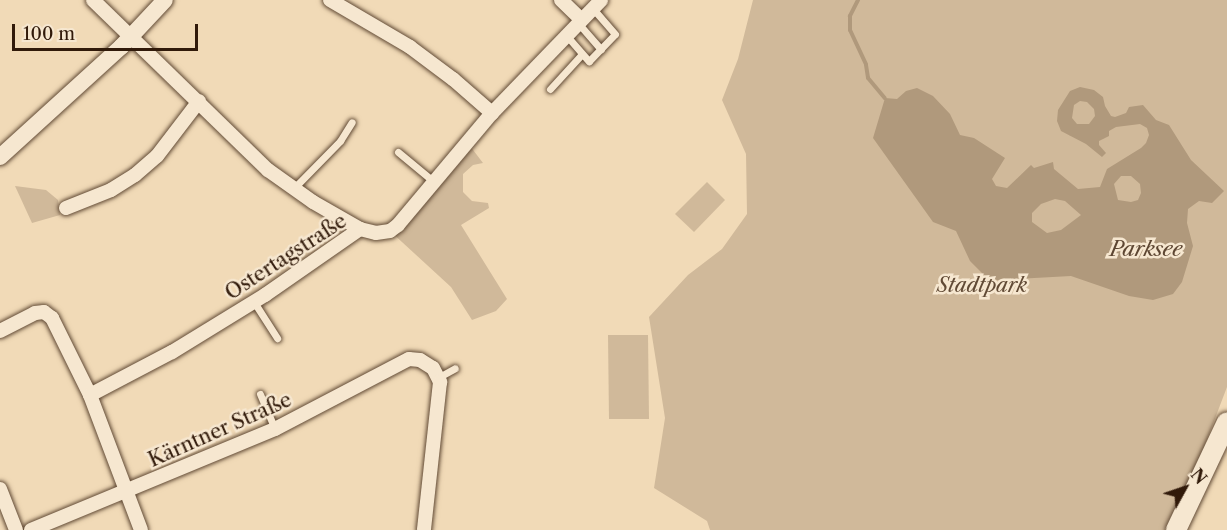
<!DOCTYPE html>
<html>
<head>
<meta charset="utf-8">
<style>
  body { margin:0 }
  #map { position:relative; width:1227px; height:530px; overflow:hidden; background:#f1dab7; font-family:"Libre Caslon Text",serif }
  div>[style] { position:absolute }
  .green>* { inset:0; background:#d0b99a }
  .water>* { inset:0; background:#b0997c }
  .stream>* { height:4px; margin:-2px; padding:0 2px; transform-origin:2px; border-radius:2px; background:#b0997c }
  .roads { filter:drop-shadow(0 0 2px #614a35) drop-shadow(0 0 2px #614a35) }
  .service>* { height:7px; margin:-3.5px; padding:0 3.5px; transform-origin:3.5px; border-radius:3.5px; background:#f6e7d0 }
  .minor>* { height:14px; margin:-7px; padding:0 7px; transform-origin:7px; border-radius:7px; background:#f6e7d0 }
  .tertiary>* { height:16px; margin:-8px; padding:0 8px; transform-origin:8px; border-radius:8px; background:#f6e7d0 }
  .secondary>* { height:20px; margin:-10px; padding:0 10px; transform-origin:10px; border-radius:10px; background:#f6e7d0 }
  span { translate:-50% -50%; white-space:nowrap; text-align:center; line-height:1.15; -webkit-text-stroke:5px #f6e7d0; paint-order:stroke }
  .street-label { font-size:20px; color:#311a0a }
  .park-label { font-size:20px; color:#614a35; font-style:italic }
  .water-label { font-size:21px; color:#5d4632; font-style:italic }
  .north { position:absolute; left:1155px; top:458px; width:60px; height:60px; -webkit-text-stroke:4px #f6e7d0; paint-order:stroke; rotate:50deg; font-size:16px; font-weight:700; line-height:24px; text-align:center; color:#311a0a }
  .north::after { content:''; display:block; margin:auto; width:21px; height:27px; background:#311a0a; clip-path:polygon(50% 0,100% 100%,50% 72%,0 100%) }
  .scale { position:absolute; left:12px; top:24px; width:186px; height:27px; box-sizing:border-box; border:3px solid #311a0a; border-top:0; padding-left:8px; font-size:18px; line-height:21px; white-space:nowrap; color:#311a0a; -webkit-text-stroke:4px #f6e7d0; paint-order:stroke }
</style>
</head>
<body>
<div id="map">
  <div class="green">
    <div style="clip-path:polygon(753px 0,1227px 0,1227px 387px,1203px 450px,1167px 530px,710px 530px,707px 521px,654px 488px,665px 418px,649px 317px,688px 275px,722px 249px,747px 214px,746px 154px,722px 100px,738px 59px)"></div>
    <div style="clip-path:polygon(467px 142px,483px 163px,473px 165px,463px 174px,463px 192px,472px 201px,488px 203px,489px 208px,461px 225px,507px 299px,496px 311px,472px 320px,451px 287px,390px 231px)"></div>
    <div style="clip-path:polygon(707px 182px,725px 200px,694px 232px,675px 214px)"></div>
    <div style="clip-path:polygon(15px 186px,46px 190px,58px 200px,60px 215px,32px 223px)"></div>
    <div style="clip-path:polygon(608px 335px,648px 335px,649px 419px,609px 419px)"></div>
  </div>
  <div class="water">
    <div style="clip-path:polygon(evenodd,1080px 87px,1094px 90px,1103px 97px,1105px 106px,1111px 116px,1115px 117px,1126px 113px,1129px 107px,1143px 105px,1156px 120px,1169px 125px,1191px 160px,1224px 191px,1212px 203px,1199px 201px,1188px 209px,1187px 223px,1193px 246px,1182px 282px,1173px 294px,1153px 300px,1129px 296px,1071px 276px,997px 280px,984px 275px,970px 261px,956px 231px,933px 222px,873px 138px,885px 98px,897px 99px,906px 91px,917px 88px,933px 96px,950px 114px,960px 135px,974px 138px,1005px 158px,992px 179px,996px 186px,1007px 188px,1031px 165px,1034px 168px,1053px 162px,1054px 169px,1078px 189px,1100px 187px,1107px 169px,1141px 148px,1146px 143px,1149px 135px,1147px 128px,1140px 124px,1116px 127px,1109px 131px,1109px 136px,1099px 141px,1099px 145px,1106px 153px,1102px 157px,1086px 144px,1061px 131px,1057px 121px,1058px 110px,1070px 91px,1080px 87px,1080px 101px,1087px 102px,1094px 109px,1095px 116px,1089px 124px,1077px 124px,1072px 118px,1074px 105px,1080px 101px,1080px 87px,1121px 176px,1131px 176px,1140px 184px,1141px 193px,1138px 200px,1131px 202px,1118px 200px,1114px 184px,1121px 176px,1080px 87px,1055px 199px,1065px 201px,1081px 215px,1061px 230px,1047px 233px,1032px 222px,1032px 213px,1041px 204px,1055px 199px)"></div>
  </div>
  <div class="stream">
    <div style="left:858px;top:0;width:18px;rotate:117deg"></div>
    <div style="left:850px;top:16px;width:14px;rotate:90deg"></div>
    <div style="left:850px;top:30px;width:38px;rotate:65deg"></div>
    <div style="left:866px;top:65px;width:13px;rotate:81deg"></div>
    <div style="left:868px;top:78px;width:26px;rotate:50deg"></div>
  </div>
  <div class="roads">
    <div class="service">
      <div style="left:578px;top:23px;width:35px;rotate:49deg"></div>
      <div style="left:566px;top:35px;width:35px;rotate:49deg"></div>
      <div style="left:589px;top:61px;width:37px;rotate:-46deg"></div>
      <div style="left:615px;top:34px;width:33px;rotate:-131deg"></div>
      <div style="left:550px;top:89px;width:47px;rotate:-47.6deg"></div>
      <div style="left:398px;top:152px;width:45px;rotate:39.6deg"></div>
      <div style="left:294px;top:188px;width:66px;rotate:-45.6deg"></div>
      <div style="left:340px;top:141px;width:22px;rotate:-58deg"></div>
      <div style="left:254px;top:302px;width:43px;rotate:57.4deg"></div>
      <div style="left:439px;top:377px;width:18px;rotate:-29deg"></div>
      <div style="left:260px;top:394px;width:38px;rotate:67deg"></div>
    </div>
    <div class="minor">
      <div style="left:93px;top:0;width:244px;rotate:44.2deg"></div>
      <div style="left:268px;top:170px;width:55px;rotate:35.4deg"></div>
      <div style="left:313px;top:202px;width:54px;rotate:29.9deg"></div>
      <div style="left:330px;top:0;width:93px;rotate:30.4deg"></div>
      <div style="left:410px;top:47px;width:54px;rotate:36.7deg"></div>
      <div style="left:453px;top:79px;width:52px;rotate:41.1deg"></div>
      <div style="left:561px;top:0;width:28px;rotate:44deg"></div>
      <div style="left:66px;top:208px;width:48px;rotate:-21.8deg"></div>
      <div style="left:111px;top:190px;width:28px;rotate:-32deg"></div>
      <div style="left:135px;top:175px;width:29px;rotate:-41deg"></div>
      <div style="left:157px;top:156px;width:69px;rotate:-52.6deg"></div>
      <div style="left:0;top:331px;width:39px;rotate:-27deg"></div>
      <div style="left:35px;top:313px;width:9px;rotate:-6deg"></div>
      <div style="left:44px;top:312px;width:10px;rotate:37deg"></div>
      <div style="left:52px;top:318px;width:86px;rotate:63.7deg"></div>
      <div style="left:90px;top:395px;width:144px;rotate:69.3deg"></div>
      <div style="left:90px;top:395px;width:93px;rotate:-27.7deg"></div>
      <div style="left:172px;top:352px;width:109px;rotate:-31.5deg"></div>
      <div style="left:265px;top:295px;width:116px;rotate:-34.8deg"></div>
      <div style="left:360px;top:229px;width:16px;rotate:14deg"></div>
      <div style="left:376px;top:233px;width:14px;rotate:-8deg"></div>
      <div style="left:390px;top:231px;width:10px;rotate:-37deg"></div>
      <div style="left:398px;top:225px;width:146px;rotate:-50deg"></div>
      <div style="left:492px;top:113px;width:157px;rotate:-46deg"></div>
      <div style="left:0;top:489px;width:44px;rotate:68.7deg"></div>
      <div style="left:31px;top:530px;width:264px;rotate:-22.5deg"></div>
      <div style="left:275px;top:429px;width:151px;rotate:-27.6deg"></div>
      <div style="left:409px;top:359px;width:11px;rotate:5deg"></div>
      <div style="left:420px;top:360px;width:15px;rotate:32deg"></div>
      <div style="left:433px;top:368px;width:16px;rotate:63deg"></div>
      <div style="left:440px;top:382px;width:149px;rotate:96.2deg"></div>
    </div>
    <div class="tertiary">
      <div style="left:0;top:157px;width:164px;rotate:-42.3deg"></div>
      <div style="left:121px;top:47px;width:64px;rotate:-46.9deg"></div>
    </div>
    <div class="secondary">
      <div style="left:1176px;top:530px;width:119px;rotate:-64.7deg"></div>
    </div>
  </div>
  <div class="street-label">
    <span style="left:286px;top:257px;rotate:-33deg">Ostertagstraße</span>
    <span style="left:220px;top:430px;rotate:-24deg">Kärntner Straße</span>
  </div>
  <div class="park-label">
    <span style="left:982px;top:285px">Stadtpark</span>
  </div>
  <div class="water-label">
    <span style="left:1146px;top:249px">Parksee</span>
  </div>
  <div class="north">N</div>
  <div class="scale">100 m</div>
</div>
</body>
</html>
